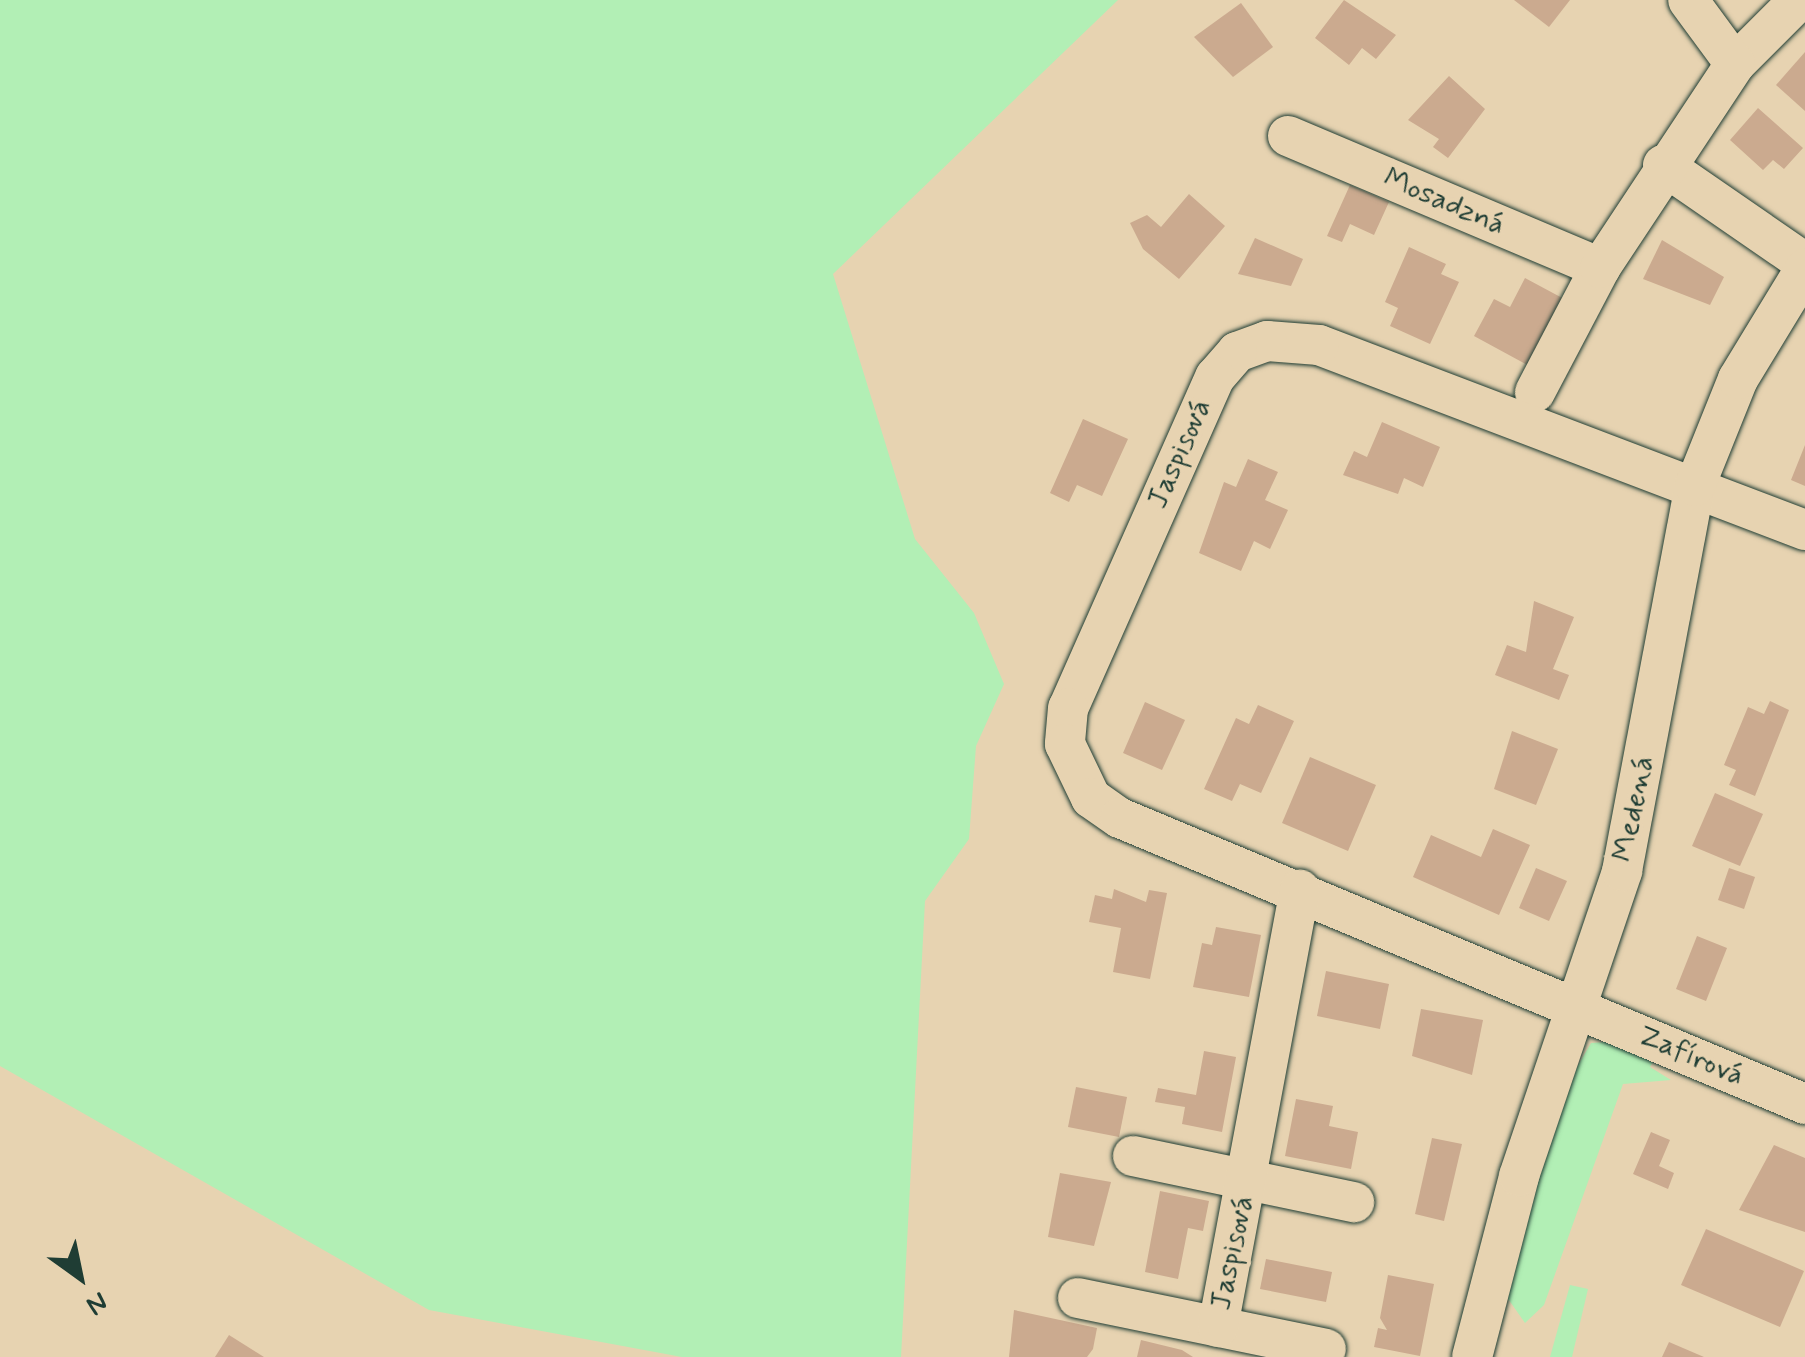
<!DOCTYPE html>
<html>
<head>
<meta charset="utf-8">
<style>
  body { margin:0 }
  #map { position:relative; width:1805px; height:1357px; overflow:hidden; background:#e7d3b1; font-family:Mynerve,sans-serif }
  div>[style] { position:absolute }
  .green>* { inset:0; background:#b2efb5 }
  .building>* { inset:0; background:#cbaa8f }
  .roads { filter:drop-shadow(0 0 2px #1f3d34) drop-shadow(0 0 2px #1f3d34) }
  .minor>* { height:40px; margin:-20px; padding:0 20px; transform-origin:20px; border-radius:20px; background:#e7d3b1 }
  span { translate:-50% -50%; white-space:nowrap; text-align:center; line-height:1.15; -webkit-text-stroke:8px #e7d3b1; paint-order:stroke }
  .street-label { font-size:30px; color:#1f3d34 }
  .north { position:absolute; left:30px; top:1227px; width:100px; height:100px; -webkit-text-stroke:8px #e7d3b1; paint-order:stroke; rotate:147deg; font-size:28px; font-weight:700; line-height:40px; text-align:center; color:#1f3d34 }
  .north::after { content:''; display:block; margin:auto; width:35px; height:45px; background:#1f3d34; clip-path:polygon(50% 0,100% 100%,50% 72%,0 100%) }
</style>
</head>
<body>
<div id="map">
  <div class="green">
    <div style="clip-path:polygon(0 0,1118px 0,833px 274px,915px 539px,974px 613px,1004px 684px,976px 746px,969px 839px,925px 901px,901px 1357px,682px 1357px,429px 1310px,0 1066px)"></div>
    <div style="clip-path:polygon(1605px 1042px,1655px 1058px,1650px 1067px,1671px 1080px,1623px 1084px,1544px 1305px,1525px 1323px,1504px 1293px,1538px 1171px,1570px 1079px,1591px 1043px)"></div>
    <div style="clip-path:polygon(1570px 1285px,1588px 1289px,1572px 1357px,1550px 1357px)"></div>
  </div>
  <div class="building">
    <div style="clip-path:polygon(1344px 0,1396px 35px,1376px 59px,1362px 48px,1349px 65px,1315px 38px)"></div>
    <div style="clip-path:polygon(1514px 0,1570px 0,1549px 27px)"></div>
    <div style="clip-path:polygon(1241px 3px,1273px 47px,1233px 77px,1194px 37px)"></div>
    <div style="clip-path:polygon(1805px 52px,1805px 111px,1776px 85px)"></div>
    <div style="clip-path:polygon(1449px 76px,1485px 109px,1448px 158px,1433px 147px,1439px 139px,1408px 120px)"></div>
    <div style="clip-path:polygon(1758px 108px,1803px 148px,1784px 169px,1773px 160px,1763px 170px,1730px 140px)"></div>
    <div style="clip-path:polygon(1350px 185px,1389px 202px,1374px 235px,1350px 224px,1342px 242px,1327px 236px)"></div>
    <div style="clip-path:polygon(1189px 194px,1225px 226px,1179px 279px,1143px 249px,1130px 223px,1147px 215px,1161px 227px)"></div>
    <div style="clip-path:polygon(1255px 238px,1303px 259px,1291px 286px,1238px 274px)"></div>
    <div style="clip-path:polygon(1662px 240px,1724px 277px,1710px 305px,1643px 279px)"></div>
    <div style="clip-path:polygon(1409px 247px,1446px 264px,1441px 274px,1459px 282px,1430px 344px,1390px 326px,1398px 308px,1385px 302px)"></div>
    <div style="clip-path:polygon(1525px 278px,1566px 300px,1531px 367px,1474px 336px,1494px 299px,1510px 307px)"></div>
    <div style="clip-path:polygon(1083px 419px,1128px 439px,1102px 496px,1077px 485px,1069px 502px,1050px 493px)"></div>
    <div style="clip-path:polygon(1382px 422px,1440px 447px,1423px 487px,1404px 478px,1398px 494px,1343px 475px,1354px 451px,1367px 457px)"></div>
    <div style="clip-path:polygon(1805px 445px,1805px 486px,1791px 480px)"></div>
    <div style="clip-path:polygon(1248px 459px,1278px 472px,1265px 500px,1288px 510px,1270px 549px,1254px 541px,1241px 571px,1199px 553px,1224px 482px,1236px 487px)"></div>
    <div style="clip-path:polygon(1534px 601px,1574px 617px,1553px 669px,1569px 675px,1559px 700px,1495px 675px,1507px 645px,1526px 652px)"></div>
    <div style="clip-path:polygon(1770px 701px,1789px 710px,1755px 796px,1729px 785px,1736px 770px,1724px 765px,1748px 707px,1764px 714px)"></div>
    <div style="clip-path:polygon(1145px 702px,1185px 720px,1162px 770px,1123px 753px)"></div>
    <div style="clip-path:polygon(1258px 705px,1294px 721px,1261px 793px,1240px 784px,1232px 801px,1204px 789px,1236px 718px,1249px 724px)"></div>
    <div style="clip-path:polygon(1512px 731px,1558px 749px,1536px 805px,1494px 789px)"></div>
    <div style="clip-path:polygon(1310px 757px,1376px 785px,1348px 851px,1282px 823px)"></div>
    <div style="clip-path:polygon(1715px 793px,1763px 814px,1740px 866px,1692px 846px)"></div>
    <div style="clip-path:polygon(1493px 829px,1530px 845px,1499px 915px,1413px 877px,1431px 835px,1481px 857px)"></div>
    <div style="clip-path:polygon(1536px 868px,1567px 881px,1549px 921px,1519px 908px)"></div>
    <div style="clip-path:polygon(1729px 868px,1755px 877px,1744px 909px,1718px 900px)"></div>
    <div style="clip-path:polygon(1114px 889px,1146px 902px,1149px 890px,1167px 893px,1150px 979px,1113px 972px,1121px 928px,1089px 922px,1095px 895px,1112px 899px)"></div>
    <div style="clip-path:polygon(1216px 927px,1261px 935px,1249px 997px,1193px 987px,1202px 943px,1212px 945px)"></div>
    <div style="clip-path:polygon(1697px 936px,1727px 948px,1706px 1001px,1676px 989px)"></div>
    <div style="clip-path:polygon(1326px 971px,1389px 984px,1380px 1029px,1317px 1016px)"></div>
    <div style="clip-path:polygon(1421px 1009px,1483px 1020px,1472px 1075px,1412px 1056px)"></div>
    <div style="clip-path:polygon(1204px 1051px,1236px 1057px,1222px 1132px,1182px 1124px,1185px 1107px,1155px 1102px,1158px 1088px,1196px 1095px)"></div>
    <div style="clip-path:polygon(1076px 1087px,1127px 1097px,1119px 1137px,1068px 1127px)"></div>
    <div style="clip-path:polygon(1296px 1099px,1333px 1106px,1329px 1126px,1358px 1132px,1351px 1169px,1285px 1156px)"></div>
    <div style="clip-path:polygon(1651px 1132px,1670px 1140px,1659px 1166px,1674px 1173px,1668px 1189px,1633px 1174px)"></div>
    <div style="clip-path:polygon(1432px 1138px,1462px 1144px,1444px 1221px,1415px 1214px)"></div>
    <div style="clip-path:polygon(1774px 1145px,1805px 1158px,1805px 1232px,1739px 1210px)"></div>
    <div style="clip-path:polygon(1060px 1173px,1111px 1182px,1094px 1246px,1048px 1237px)"></div>
    <div style="clip-path:polygon(1160px 1191px,1209px 1201px,1203px 1231px,1188px 1228px,1178px 1279px,1145px 1272px)"></div>
    <div style="clip-path:polygon(1706px 1229px,1804px 1271px,1780px 1327px,1681px 1285px)"></div>
    <div style="clip-path:polygon(1266px 1259px,1332px 1272px,1326px 1302px,1260px 1289px)"></div>
    <div style="clip-path:polygon(1388px 1275px,1434px 1284px,1420px 1356px,1374px 1347px,1378px 1328px,1387px 1330px,1380px 1318px)"></div>
    <div style="clip-path:polygon(1014px 1310px,1097px 1328px,1093px 1349px,1087px 1357px,1009px 1357px)"></div>
    <div style="clip-path:polygon(229px 1335px,264px 1357px,215px 1357px)"></div>
    <div style="clip-path:polygon(1141px 1340px,1182px 1350px,1193px 1357px,1137px 1357px)"></div>
    <div style="clip-path:polygon(1669px 1342px,1704px 1357px,1662px 1357px)"></div>
  </div>
  <div class="roads">
    <div class="minor">
      <div style="left:1735px;top:64px;width:82px;rotate:-45deg"></div>
      <div style="left:1288px;top:136px;width:339px;rotate:22.9deg"></div>
      <div style="left:1663px;top:165px;width:173px;rotate:34.6deg"></div>
      <div style="left:1535px;top:392px;width:140px;rotate:-62.3deg"></div>
      <div style="left:1600px;top:268px;width:245px;rotate:-56.5deg"></div>
      <div style="left:1735px;top:64px;width:79px;rotate:-126.3deg"></div>
      <div style="left:1805px;top:530px;width:520px;rotate:-159.16deg"></div>
      <div style="left:1319px;top:345px;width:52px;rotate:-175.6deg"></div>
      <div style="left:1267px;top:341px;width:32px;rotate:160deg"></div>
      <div style="left:1237px;top:352px;width:33px;rotate:131deg"></div>
      <div style="left:1215px;top:377px;width:362px;rotate:113.9deg"></div>
      <div style="left:1068px;top:708px;width:36px;rotate:95deg"></div>
      <div style="left:1065px;top:744px;width:60px;rotate:64.3deg"></div>
      <div style="left:1091px;top:798px;width:35px;rotate:35deg"></div>
      <div style="left:1120px;top:818px;width:742px;rotate:22.66deg"></div>
      <div style="left:1133px;top:1156px;width:226px;rotate:11.8deg"></div>
      <div style="left:1078px;top:1298px;width:253px;rotate:11.6deg"></div>
      <div style="left:1218px;top:1327px;width:445px;rotate:-79.4deg"></div>
      <div style="left:1472px;top:1357px;width:187px;rotate:-75.4deg"></div>
      <div style="left:1519px;top:1176px;width:322px;rotate:-71.3deg"></div>
      <div style="left:1622px;top:871px;width:392px;rotate:-79.3deg"></div>
      <div style="left:1695px;top:486px;width:115px;rotate:-68.1deg"></div>
      <div style="left:1738px;top:379px;width:129px;rotate:-58.7deg"></div>
    </div>
  </div>
  <div class="street-label">
    <span style="left:1444px;top:202px;rotate:23deg">Mosadzná</span>
    <span style="left:1180px;top:454px;rotate:-66deg">Jaspisová</span>
    <span style="left:1634px;top:809px;rotate:-78deg">Medená</span>
    <span style="left:1691px;top:1056px;rotate:23deg">Zafírová</span>
    <span style="left:1233px;top:1253px;rotate:-78deg">Jaspisová</span>
  </div>
  <div class="north">N</div>
</div>
</body>
</html>
